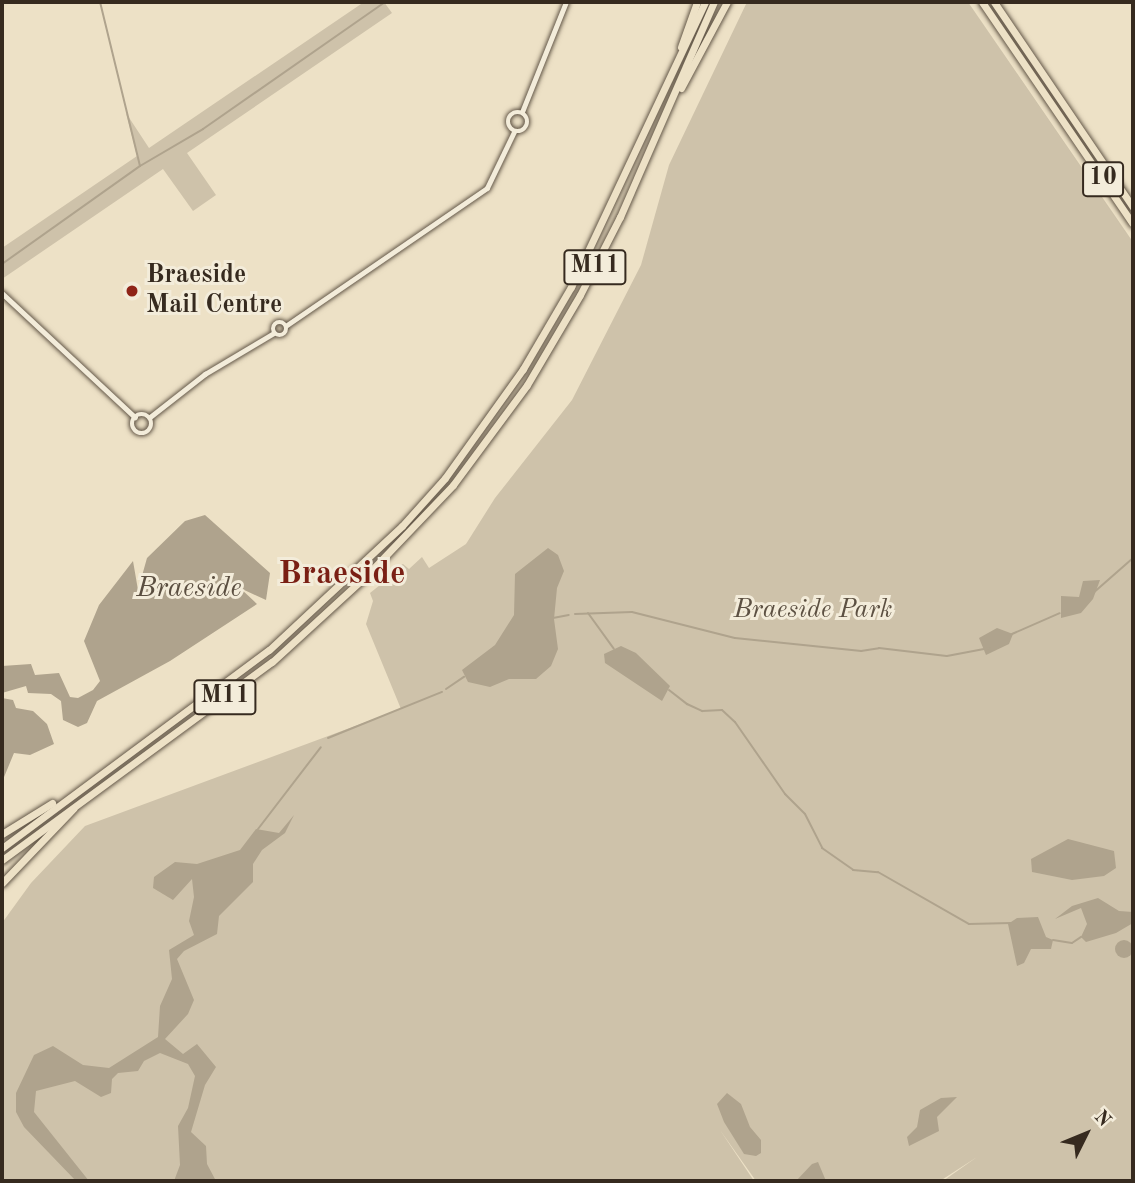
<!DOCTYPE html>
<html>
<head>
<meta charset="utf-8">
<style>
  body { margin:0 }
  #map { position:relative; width:1135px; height:1183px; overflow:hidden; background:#ede1c6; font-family:"Old Standard TT",serif }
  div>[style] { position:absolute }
  .green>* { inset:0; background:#cec2aa }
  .water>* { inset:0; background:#afa38d }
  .round { border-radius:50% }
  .stream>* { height:2px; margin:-1px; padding:0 1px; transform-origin:1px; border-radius:1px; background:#afa38d }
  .roads { filter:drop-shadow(0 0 2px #645849) drop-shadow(0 0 2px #645849) }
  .minor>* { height:4.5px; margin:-2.25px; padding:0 2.25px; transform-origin:2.25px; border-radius:2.25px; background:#f3ecda }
  .minor>.ring { margin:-2.25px; padding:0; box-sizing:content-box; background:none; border:4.5px solid #f3ecda; border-radius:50% }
  .highway>* { height:7px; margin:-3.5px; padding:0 3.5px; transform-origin:3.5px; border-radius:3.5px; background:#ede1c6 }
  .dots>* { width:19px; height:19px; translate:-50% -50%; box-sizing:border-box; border:4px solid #f3ecda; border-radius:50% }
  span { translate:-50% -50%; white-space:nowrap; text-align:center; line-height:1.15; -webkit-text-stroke:6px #f3ecda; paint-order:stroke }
  .shield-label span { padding:2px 5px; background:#f3ecda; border:2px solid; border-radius:5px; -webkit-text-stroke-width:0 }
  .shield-label { font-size:24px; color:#362a1f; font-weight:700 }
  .poi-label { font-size:26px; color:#362a1f; font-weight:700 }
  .left { translate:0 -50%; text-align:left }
  .park-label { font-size:26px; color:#5c5042; font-style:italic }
  .water-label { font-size:28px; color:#5a4e40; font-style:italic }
  .district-label { font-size:33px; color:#7a1f14; font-weight:700 }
  .frame { position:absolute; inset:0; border:4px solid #362a1f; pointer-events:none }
  .north { position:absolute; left:1051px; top:1099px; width:70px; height:70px; -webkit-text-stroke:5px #f3ecda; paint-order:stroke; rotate:47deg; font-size:19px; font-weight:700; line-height:28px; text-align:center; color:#362a1f }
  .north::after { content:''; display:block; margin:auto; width:24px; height:32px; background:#362a1f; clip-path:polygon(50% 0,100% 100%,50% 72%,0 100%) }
</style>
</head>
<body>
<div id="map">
  <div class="green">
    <div style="clip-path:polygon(364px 2px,384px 2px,392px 13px,187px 153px,216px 195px,193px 211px,163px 169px,2px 279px,2px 248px,137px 156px,126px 113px,149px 148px)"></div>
    <div style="clip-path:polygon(747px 2px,968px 2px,1133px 242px,1133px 1181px,943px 1181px,977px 1157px,940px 1181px,756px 1181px,720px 1130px,754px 1181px,2px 1181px,2px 923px,31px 883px,85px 826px,401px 709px,366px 624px,373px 601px,370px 593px,390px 577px,395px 568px,403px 564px,409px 569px,422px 557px,429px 568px,466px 544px,495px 498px,572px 400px,641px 265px,669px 165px)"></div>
  </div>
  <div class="water">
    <div style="clip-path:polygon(205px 515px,270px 573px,266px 600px,240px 588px,257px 604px,170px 661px,97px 701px,87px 723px,78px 727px,63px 720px,61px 701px,51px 694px,28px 693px,26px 686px,2px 693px,2px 666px,31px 664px,35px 675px,59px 673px,70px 697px,78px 698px,93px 690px,100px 681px,84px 641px,99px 605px,133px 561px,138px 590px,147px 558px,185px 521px)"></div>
    <div style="clip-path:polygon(548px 548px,558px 555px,564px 571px,557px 588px,554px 619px,558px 649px,551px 666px,536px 679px,509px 679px,490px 687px,468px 682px,462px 670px,495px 645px,514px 615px,515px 574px)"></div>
    <div style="clip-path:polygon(1100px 580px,1093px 599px,1081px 613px,1061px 618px,1061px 596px,1079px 597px,1083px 581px)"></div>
    <div style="clip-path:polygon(997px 628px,1013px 634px,1009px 644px,986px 655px,979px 638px)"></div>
    <div style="clip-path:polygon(621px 646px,636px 653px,670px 686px,662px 701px,605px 663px,604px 654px)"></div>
    <div style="clip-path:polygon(2px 698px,13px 700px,16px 708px,33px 711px,47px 724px,54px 744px,30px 755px,14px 753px,2px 782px)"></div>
    <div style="clip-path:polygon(294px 815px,285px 833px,262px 850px,253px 864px,253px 882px,219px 916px,217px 934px,184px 951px,177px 959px,194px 1000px,188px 1014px,165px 1039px,183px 1054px,197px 1044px,216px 1067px,205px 1085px,191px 1132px,206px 1146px,207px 1164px,216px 1181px,174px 1181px,180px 1165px,178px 1126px,188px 1108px,195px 1076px,188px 1064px,160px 1053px,144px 1061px,138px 1071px,118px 1073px,112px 1079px,111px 1093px,101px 1097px,75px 1081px,36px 1091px,34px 1112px,89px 1181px,76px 1181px,24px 1127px,16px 1112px,16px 1093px,34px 1055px,53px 1046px,83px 1065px,109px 1068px,158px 1037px,160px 1006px,172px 979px,169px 950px,194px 935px,189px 921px,194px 897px,192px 879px,173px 900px,153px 888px,154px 877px,175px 862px,197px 864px,240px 850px,256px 829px,279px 833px)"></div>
    <div style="clip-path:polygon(1068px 839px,1114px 851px,1116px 868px,1104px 876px,1072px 880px,1032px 872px,1031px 859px)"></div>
    <div style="clip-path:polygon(1098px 898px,1119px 911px,1133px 912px,1133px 923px,1116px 933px,1086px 942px,1081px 937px,1087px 924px,1081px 908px,1055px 919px,1072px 906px)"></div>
    <div style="clip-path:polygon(1038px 917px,1046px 937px,1053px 940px,1051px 949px,1031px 949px,1024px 963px,1017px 966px,1008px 924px,1017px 918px)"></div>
    <div class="round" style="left:1115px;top:940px;width:18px;height:18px"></div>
    <div style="clip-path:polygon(727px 1093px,741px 1104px,750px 1127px,761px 1140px,761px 1153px,756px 1156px,744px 1154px,724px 1122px,717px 1104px)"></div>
    <div style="clip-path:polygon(957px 1097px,937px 1117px,939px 1131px,909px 1146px,907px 1137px,917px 1127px,920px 1110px,941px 1098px)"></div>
    <div style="clip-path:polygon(818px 1162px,826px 1181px,796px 1181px,812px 1164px)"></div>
  </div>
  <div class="stream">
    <div style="left:140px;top:166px;width:73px;rotate:-30.4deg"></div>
    <div style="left:203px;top:129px;width:222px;rotate:-34.9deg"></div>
    <div style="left:2px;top:264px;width:169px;rotate:-35.4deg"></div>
    <div style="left:140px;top:166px;width:169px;rotate:-103.7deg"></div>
    <div style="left:1092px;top:594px;width:55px;rotate:-41.3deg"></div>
    <div style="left:588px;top:613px;width:44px;rotate:54.2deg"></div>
    <div style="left:575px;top:614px;width:57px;rotate:-2deg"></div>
    <div style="left:632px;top:612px;width:106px;rotate:14.2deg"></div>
    <div style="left:735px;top:638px;width:127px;rotate:5.9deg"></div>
    <div style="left:861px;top:651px;width:18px;rotate:-9deg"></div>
    <div style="left:879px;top:648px;width:68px;rotate:6.7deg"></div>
    <div style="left:947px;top:656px;width:43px;rotate:-10.8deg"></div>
    <div style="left:553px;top:618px;width:16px;rotate:-11deg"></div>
    <div style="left:1012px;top:634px;width:52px;rotate:-23.6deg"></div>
    <div style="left:446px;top:689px;width:22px;rotate:-34deg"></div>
    <div style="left:669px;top:690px;width:23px;rotate:38deg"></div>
    <div style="left:687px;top:704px;width:17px;rotate:25deg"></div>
    <div style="left:702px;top:711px;width:20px;rotate:-3deg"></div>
    <div style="left:722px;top:710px;width:18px;rotate:43deg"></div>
    <div style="left:735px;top:722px;width:88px;rotate:55.2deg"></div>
    <div style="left:785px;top:794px;width:28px;rotate:45deg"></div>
    <div style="left:805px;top:814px;width:38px;rotate:63deg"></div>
    <div style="left:822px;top:848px;width:38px;rotate:35deg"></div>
    <div style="left:853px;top:870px;width:25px;rotate:5deg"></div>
    <div style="left:878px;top:872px;width:105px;rotate:29.7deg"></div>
    <div style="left:969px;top:924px;width:42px;rotate:-1.4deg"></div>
    <div style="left:328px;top:738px;width:123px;rotate:-22deg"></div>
    <div style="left:258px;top:829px;width:103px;rotate:-52.5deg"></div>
    <div style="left:1053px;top:940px;width:19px;rotate:9deg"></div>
    <div style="left:1072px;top:943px;width:11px;rotate:-34deg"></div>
  </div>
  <div class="roads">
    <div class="minor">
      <div class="ring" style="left:508px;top:112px;width:15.5px;height:15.5px"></div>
      <div style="left:522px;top:112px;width:118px;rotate:-68.2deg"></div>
      <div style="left:2px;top:293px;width:182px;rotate:43deg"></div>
      <div class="ring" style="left:273px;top:322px;width:9.5px;height:9.5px"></div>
      <div style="left:287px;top:325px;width:242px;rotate:-34.4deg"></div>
      <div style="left:487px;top:188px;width:62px;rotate:-64.3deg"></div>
      <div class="ring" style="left:132px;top:414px;width:15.5px;height:15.5px"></div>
      <div style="left:150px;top:417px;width:70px;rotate:-38deg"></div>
      <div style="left:205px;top:374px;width:80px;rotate:-30.7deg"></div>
    </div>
    <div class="highway">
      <div style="left:982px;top:2px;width:268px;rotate:55.8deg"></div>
      <div style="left:994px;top:2px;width:248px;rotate:55.9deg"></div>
      <div style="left:681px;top:47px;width:48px;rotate:-70.4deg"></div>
      <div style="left:681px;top:88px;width:98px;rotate:-61.9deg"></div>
      <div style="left:2px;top:834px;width:59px;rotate:-31.8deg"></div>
      <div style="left:2px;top:848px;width:332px;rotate:-36.6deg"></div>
      <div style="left:269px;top:650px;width:182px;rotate:-43deg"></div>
      <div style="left:402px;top:526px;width:64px;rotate:-48.1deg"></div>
      <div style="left:445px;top:478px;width:134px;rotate:-54.4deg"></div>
      <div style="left:523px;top:369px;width:95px;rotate:-59.7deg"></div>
      <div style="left:571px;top:287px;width:315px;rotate:-64.8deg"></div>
      <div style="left:2px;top:860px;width:335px;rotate:-36.3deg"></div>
      <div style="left:272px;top:662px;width:130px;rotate:-42.5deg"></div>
      <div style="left:368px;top:574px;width:123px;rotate:-46.3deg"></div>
      <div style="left:453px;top:485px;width:124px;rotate:-53.5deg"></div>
      <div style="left:527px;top:385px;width:104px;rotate:-59.5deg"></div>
      <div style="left:580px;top:295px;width:88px;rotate:-62.9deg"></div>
      <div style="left:620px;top:217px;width:235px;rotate:-66.4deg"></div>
      <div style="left:2px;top:883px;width:103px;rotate:-46.2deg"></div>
    </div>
  </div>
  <div class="dots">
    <div style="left:132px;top:291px;background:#8f2418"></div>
  </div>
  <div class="shield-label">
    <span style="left:1103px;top:179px">10</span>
    <span style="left:595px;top:267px">M11</span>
    <span style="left:225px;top:697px">M11</span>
  </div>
  <div class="poi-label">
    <span class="left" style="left:146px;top:291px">Braeside<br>Mail Centre</span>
  </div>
  <div class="park-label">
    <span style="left:813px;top:611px">Braeside Park</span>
  </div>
  <div class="water-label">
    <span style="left:189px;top:589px">Braeside</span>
  </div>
  <div class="district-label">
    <span style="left:342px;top:575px">Braeside</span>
  </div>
  <div class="frame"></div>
  <div class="north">N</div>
</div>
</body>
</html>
